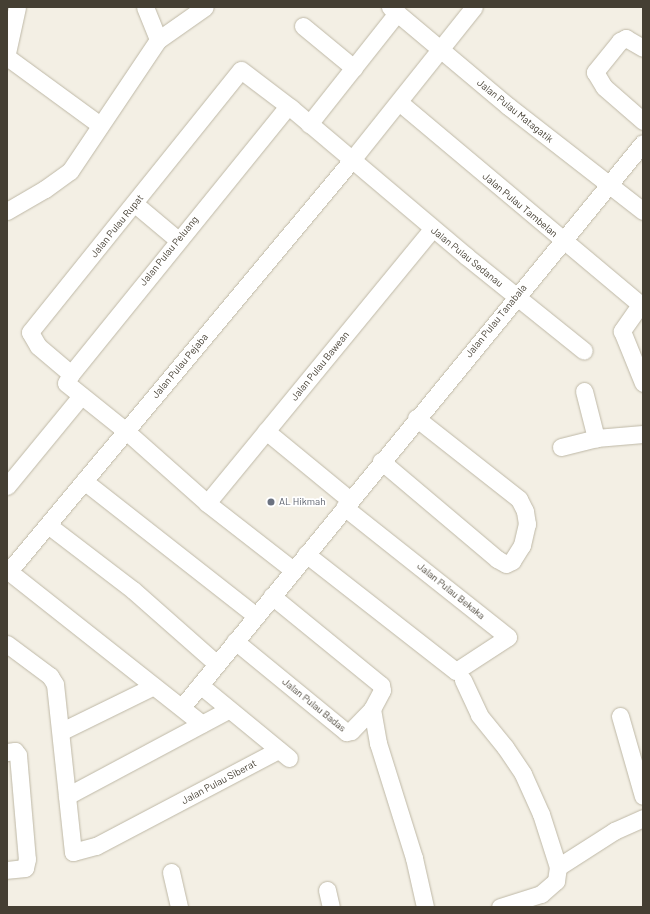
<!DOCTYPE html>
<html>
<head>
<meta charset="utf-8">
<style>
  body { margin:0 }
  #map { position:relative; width:650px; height:914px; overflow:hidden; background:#f3efe4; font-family:Barlow,sans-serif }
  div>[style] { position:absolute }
  .roads { filter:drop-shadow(0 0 1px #beb8a6) drop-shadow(0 0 1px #beb8a6) }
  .street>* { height:17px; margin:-8.5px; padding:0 8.5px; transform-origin:8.5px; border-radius:8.5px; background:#fff }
  .dots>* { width:11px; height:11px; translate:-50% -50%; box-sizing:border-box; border:2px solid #fff; border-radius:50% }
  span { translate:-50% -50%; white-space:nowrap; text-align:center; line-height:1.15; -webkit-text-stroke:3.5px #fff; paint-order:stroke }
  .street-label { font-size:10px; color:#453f33 }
  .worship-label { font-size:10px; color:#5b616d }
  .left { translate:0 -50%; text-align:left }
  .frame { position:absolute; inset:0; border:8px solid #453f33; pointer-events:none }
</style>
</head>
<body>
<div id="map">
  <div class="roads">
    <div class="street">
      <div style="left:145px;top:7px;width:35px;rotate:68deg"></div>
      <div style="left:390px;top:7px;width:154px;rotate:40deg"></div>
      <div style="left:508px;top:106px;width:171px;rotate:37.9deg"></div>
      <div style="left:303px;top:26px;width:66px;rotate:39.5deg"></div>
      <div style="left:643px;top:48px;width:20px;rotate:-150deg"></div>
      <div style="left:626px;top:38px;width:7px;rotate:153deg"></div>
      <div style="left:620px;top:41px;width:40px;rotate:129deg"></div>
      <div style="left:595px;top:72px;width:17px;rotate:59deg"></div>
      <div style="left:604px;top:87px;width:52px;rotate:41.1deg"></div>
      <div style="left:7px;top:53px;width:47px;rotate:-77.7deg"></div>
      <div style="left:7px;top:57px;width:115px;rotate:36.2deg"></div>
      <div style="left:399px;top:102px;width:319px;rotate:40deg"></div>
      <div style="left:288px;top:106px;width:345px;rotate:129deg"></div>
      <div style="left:71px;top:374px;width:10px;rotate:119deg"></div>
      <div style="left:66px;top:383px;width:77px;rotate:38.7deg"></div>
      <div style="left:126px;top:431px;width:108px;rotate:41.6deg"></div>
      <div style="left:207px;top:503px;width:109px;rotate:37.9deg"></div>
      <div style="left:309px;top:124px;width:142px;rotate:-51.6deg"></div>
      <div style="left:135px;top:204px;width:56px;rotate:39.9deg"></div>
      <div style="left:7px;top:211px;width:44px;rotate:-30.1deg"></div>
      <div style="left:45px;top:189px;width:31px;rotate:-36deg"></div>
      <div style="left:70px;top:171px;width:158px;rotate:-56.1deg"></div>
      <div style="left:158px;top:40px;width:57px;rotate:-35.1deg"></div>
      <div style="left:640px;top:305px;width:32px;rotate:125deg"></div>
      <div style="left:622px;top:331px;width:56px;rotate:68deg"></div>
      <div style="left:71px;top:374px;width:43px;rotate:-139.7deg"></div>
      <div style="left:38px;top:346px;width:16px;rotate:-120deg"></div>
      <div style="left:30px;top:332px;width:336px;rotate:-51.2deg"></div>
      <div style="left:241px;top:70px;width:63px;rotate:37.2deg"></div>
      <div style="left:291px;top:108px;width:229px;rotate:40.2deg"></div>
      <div style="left:466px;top:256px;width:151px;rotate:38.8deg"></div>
      <div style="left:584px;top:391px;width:49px;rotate:75.7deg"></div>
      <div style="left:266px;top:431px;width:109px;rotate:39.4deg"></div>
      <div style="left:561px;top:447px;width:36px;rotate:-14deg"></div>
      <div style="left:596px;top:438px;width:47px;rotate:-4.9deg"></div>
      <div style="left:381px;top:461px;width:152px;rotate:40.2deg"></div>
      <div style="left:497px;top:559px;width:10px;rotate:29deg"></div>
      <div style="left:506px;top:564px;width:7px;rotate:-27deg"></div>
      <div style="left:512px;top:561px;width:19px;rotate:-58deg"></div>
      <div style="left:522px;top:545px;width:22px;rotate:-77deg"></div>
      <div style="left:527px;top:524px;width:13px;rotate:-99deg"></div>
      <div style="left:525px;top:511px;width:13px;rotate:-117deg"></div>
      <div style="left:519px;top:499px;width:131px;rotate:-141.8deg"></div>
      <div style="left:84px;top:481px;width:219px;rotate:38.1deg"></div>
      <div style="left:7px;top:486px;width:115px;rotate:-50.6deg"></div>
      <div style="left:207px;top:503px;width:355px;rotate:-50.6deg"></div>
      <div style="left:48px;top:525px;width:107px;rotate:37.4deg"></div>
      <div style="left:133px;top:590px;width:112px;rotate:41.4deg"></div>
      <div style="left:306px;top:554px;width:190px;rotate:38deg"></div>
      <div style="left:456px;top:671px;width:62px;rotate:-33.2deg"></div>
      <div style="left:508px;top:637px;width:209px;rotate:-141.6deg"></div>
      <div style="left:7px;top:570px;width:248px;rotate:38.3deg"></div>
      <div style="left:9px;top:571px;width:534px;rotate:-50.17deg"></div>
      <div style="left:351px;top:161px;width:197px;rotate:-51.4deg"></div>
      <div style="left:235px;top:641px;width:144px;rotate:39.3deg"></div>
      <div style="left:346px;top:732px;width:5px;rotate:-11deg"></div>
      <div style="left:351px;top:731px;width:30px;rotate:-46deg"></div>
      <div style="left:372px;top:709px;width:21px;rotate:-62deg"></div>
      <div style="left:382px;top:690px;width:5px;rotate:-101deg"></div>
      <div style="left:381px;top:685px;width:141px;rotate:-140.8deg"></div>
      <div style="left:7px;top:644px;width:54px;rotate:36.7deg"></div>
      <div style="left:50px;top:676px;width:9px;rotate:58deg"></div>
      <div style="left:55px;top:684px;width:169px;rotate:83.9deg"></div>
      <div style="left:73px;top:852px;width:24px;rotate:-15deg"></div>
      <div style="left:96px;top:846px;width:206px;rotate:-27.8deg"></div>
      <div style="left:463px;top:680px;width:38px;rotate:65deg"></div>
      <div style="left:479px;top:715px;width:41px;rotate:50.9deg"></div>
      <div style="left:505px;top:747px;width:32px;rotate:56deg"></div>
      <div style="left:523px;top:774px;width:44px;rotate:65.8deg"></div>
      <div style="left:541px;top:814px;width:56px;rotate:72.2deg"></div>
      <div style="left:200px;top:685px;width:115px;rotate:39.4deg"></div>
      <div style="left:182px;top:707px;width:728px;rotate:-50.74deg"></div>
      <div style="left:372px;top:709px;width:35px;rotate:80deg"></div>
      <div style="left:378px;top:743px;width:121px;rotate:72.6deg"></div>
      <div style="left:414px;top:858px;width:50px;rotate:77.3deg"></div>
      <div style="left:620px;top:716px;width:83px;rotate:74deg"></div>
      <div style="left:62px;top:731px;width:102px;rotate:-26.1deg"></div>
      <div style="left:7px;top:752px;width:8px;rotate:-7deg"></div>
      <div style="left:15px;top:751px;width:5px;rotate:53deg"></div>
      <div style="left:18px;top:755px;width:104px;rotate:85.1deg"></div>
      <div style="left:27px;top:859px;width:9px;rotate:103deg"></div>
      <div style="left:25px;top:868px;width:18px;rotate:174deg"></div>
      <div style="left:67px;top:796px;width:183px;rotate:-28.1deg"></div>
      <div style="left:171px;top:872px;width:36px;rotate:77deg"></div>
      <div style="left:327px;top:890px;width:17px;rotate:77deg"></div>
      <div style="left:500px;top:907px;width:43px;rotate:-17.6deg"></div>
      <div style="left:541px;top:894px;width:20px;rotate:-41deg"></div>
      <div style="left:556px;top:881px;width:14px;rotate:-82deg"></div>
      <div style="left:558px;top:867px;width:67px;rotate:-32.7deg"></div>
      <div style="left:614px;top:831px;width:32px;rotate:-24deg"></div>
    </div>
  </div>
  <div class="dots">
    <div style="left:271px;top:502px;background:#6b7280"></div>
  </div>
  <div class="street-label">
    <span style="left:515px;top:111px;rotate:39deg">Jalan Pulau Matagatik</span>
    <span style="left:520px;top:205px;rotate:40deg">Jalan Pulau Tambelan</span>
    <span style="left:117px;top:226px;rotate:-51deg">Jalan Pulau Rupat</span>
    <span style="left:169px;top:251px;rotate:-51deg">Jalan Pulau Peluang</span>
    <span style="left:467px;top:257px;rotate:39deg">Jalan Pulau Sedanau</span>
    <span style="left:496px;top:321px;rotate:-51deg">Jalan Pulau Tanabala</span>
    <span style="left:180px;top:366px;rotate:-50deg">Jalan Pulau Pejaba</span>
    <span style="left:320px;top:366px;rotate:-51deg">Jalan Pulau Bawean</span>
    <span style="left:451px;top:591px;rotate:39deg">Jalan Pulau Bekaka</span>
    <span style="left:314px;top:705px;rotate:39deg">Jalan Pulau Badas</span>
    <span style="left:219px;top:782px;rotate:-28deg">Jalan Pulau Siberat</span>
  </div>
  <div class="worship-label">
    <span class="left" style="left:279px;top:502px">AL Hikmah</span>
  </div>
  <div class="frame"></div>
</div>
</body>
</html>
